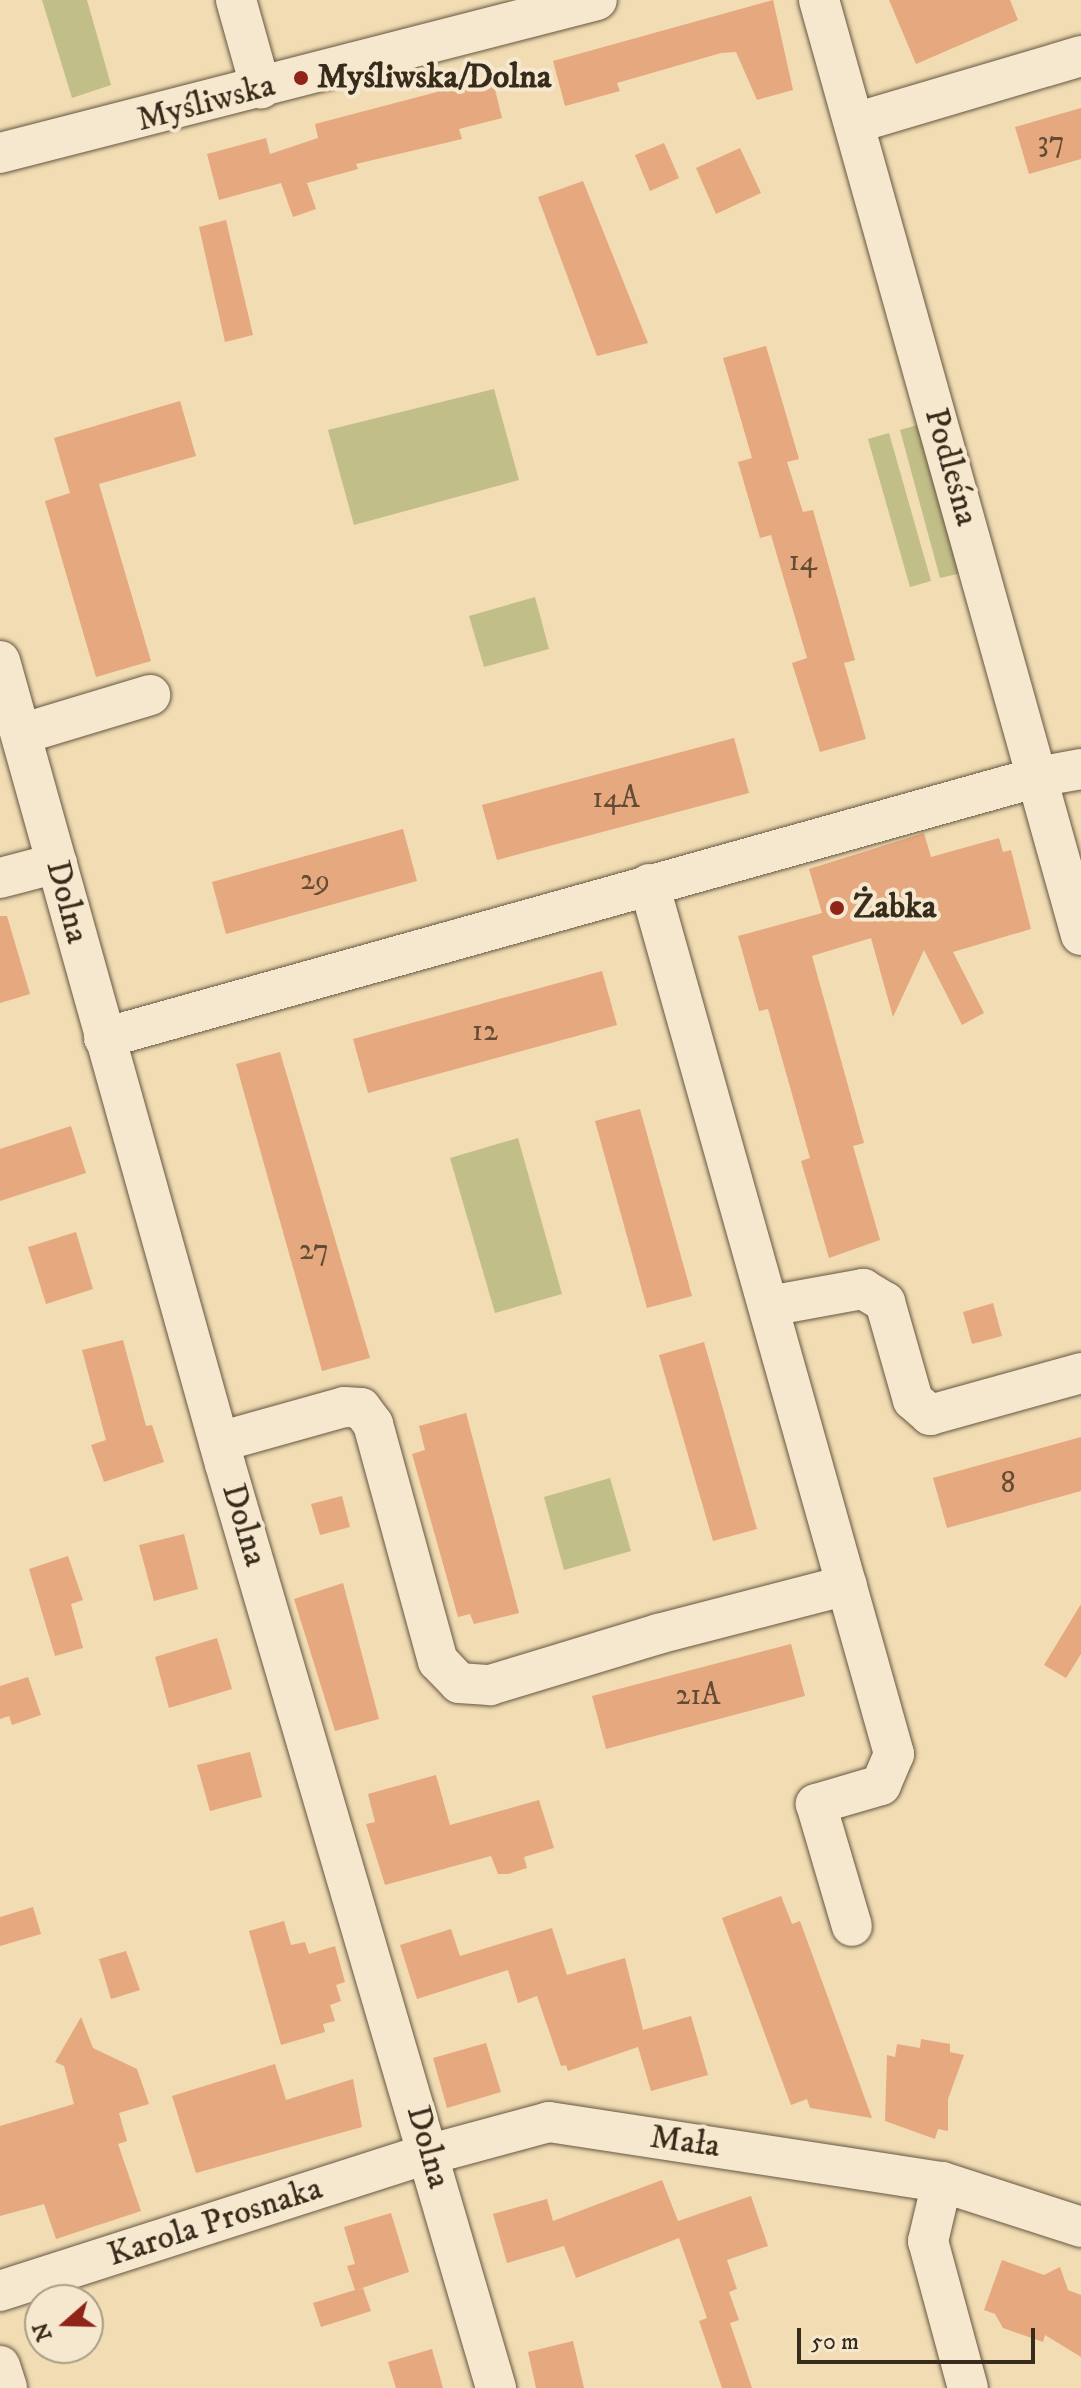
<!DOCTYPE html>
<html>
<head>
<meta charset="utf-8">
<style>
  body { margin:0 }
  #map { position:relative; width:1081px; height:2388px; overflow:hidden; background:#f1dcb3; font-family:"IM FELL DW Pica",serif }
  div>[style] { position:absolute }
  .green>* { inset:0; background:#c2be88 }
  .building>* { inset:0; background:#e6a87e }
  .roads { filter:drop-shadow(0 0 2px #665842) drop-shadow(0 0 2px #665842) }
  .minor>* { height:40px; margin:-20px; padding:0 20px; transform-origin:20px; border-radius:20px; background:#f6e8ce }
  .dots>* { width:22px; height:22px; translate:-50% -50%; box-sizing:border-box; border:4px solid #f6e8ce; border-radius:50% }
  span { translate:-50% -50%; white-space:nowrap; text-align:center; line-height:1.15; -webkit-text-stroke:8px #f6e8ce; paint-order:stroke }
  .number-label { font-size:30px; color:#634b34 }
  .number-label span { -webkit-text-stroke-width:0 }
  .poi-label { font-size:34px; color:#372c1c; font-weight:700 }
  .left { translate:0 -50%; text-align:left }
  .street-label { font-size:34px; color:#372c1c }
  .north { position:absolute; left:24px; top:2284px; width:80px; height:80px; box-sizing:border-box; background:#f6e8ce; border:2px solid #aa9d87; border-radius:50%; rotate:250deg; font-size:22px; font-weight:700; line-height:32px; text-align:center; color:#372c1c }
  .north::after { content:''; display:block; margin:auto; width:28px; height:36px; background:#8f2418; clip-path:polygon(50% 0,100% 100%,50% 72%,0 100%) }
  .scale { position:absolute; left:797px; top:2328px; width:238px; height:36px; box-sizing:border-box; border:4px solid #372c1c; border-top:0; padding-left:10px; font-size:24px; line-height:28px; white-space:nowrap; color:#372c1c; -webkit-text-stroke:6px #f6e8ce; paint-order:stroke }
</style>
</head>
<body>
<div id="map">
  <div class="green">
    <div style="clip-path:polygon(42px 0,87px 0,111px 85px,72px 98px)"></div>
    <div style="clip-path:polygon(494px 389px,519px 480px,354px 525px,328px 430px)"></div>
    <div style="clip-path:polygon(921px 424px,962px 573px,940px 578px,900px 430px)"></div>
    <div style="clip-path:polygon(889px 433px,931px 581px,910px 587px,868px 439px)"></div>
    <div style="clip-path:polygon(535px 597px,549px 649px,484px 667px,469px 616px)"></div>
    <div style="clip-path:polygon(518px 1138px,562px 1294px,495px 1313px,450px 1158px)"></div>
    <div style="clip-path:polygon(610px 1478px,631px 1551px,564px 1570px,544px 1497px)"></div>
  </div>
  <div class="building">
    <div style="clip-path:polygon(773px 0,793px 90px,757px 100px,736px 52px,721px 53px,617px 83px,620px 91px,565px 106px,553px 61px)"></div>
    <div style="clip-path:polygon(889px 0,1010px 0,1018px 20px,916px 64px)"></div>
    <div style="clip-path:polygon(445px 70px,450px 88px,492px 77px,502px 118px,459px 129px,462px 139px,356px 164px,358px 169px,307px 183px,316px 209px,293px 217px,281px 183px,219px 200px,207px 154px,266px 138px,270px 154px,318px 138px,315px 124px,437px 92px,437px 71px)"></div>
    <div style="clip-path:polygon(1081px 108px,1081px 159px,1029px 174px,1015px 127px)"></div>
    <div style="clip-path:polygon(664px 143px,679px 178px,650px 191px,635px 155px)"></div>
    <div style="clip-path:polygon(740px 148px,761px 193px,716px 214px,696px 168px)"></div>
    <div style="clip-path:polygon(583px 181px,648px 343px,597px 356px,538px 197px)"></div>
    <div style="clip-path:polygon(226px 220px,253px 335px,225px 342px,199px 227px)"></div>
    <div style="clip-path:polygon(766px 346px,799px 459px,787px 462px,803px 512px,813px 510px,855px 660px,844px 663px,866px 739px,820px 752px,792px 663px,807px 658px,771px 535px,760px 538px,738px 462px,752px 458px,723px 358px)"></div>
    <div style="clip-path:polygon(180px 401px,196px 456px,99px 484px,151px 661px,96px 677px,45px 501px,70px 493px,54px 438px)"></div>
    <div style="clip-path:polygon(734px 738px,749px 793px,497px 860px,482px 805px)"></div>
    <div style="clip-path:polygon(403px 829px,417px 881px,226px 934px,212px 882px)"></div>
    <div style="clip-path:polygon(924px 833px,931px 857px,999px 838px,1003px 852px,1011px 850px,1031px 929px,953px 952px,984px 1013px,962px 1025px,924px 950px,893px 1017px,871px 938px,812px 956px,864px 1143px,853px 1146px,880px 1240px,829px 1258px,801px 1161px,810px 1158px,768px 1009px,759px 1011px,738px 936px,822px 913px,809px 869px)"></div>
    <div style="clip-path:polygon(0 916px,7px 916px,30px 994px,0 1003px)"></div>
    <div style="clip-path:polygon(602px 971px,617px 1025px,368px 1093px,353px 1039px)"></div>
    <div style="clip-path:polygon(280px 1052px,370px 1358px,322px 1371px,236px 1064px)"></div>
    <div style="clip-path:polygon(640px 1109px,692px 1296px,647px 1308px,595px 1121px)"></div>
    <div style="clip-path:polygon(71px 1126px,86px 1173px,0 1201px,0 1149px)"></div>
    <div style="clip-path:polygon(76px 1232px,93px 1289px,46px 1304px,28px 1247px)"></div>
    <div style="clip-path:polygon(993px 1303px,1002px 1336px,972px 1344px,963px 1312px)"></div>
    <div style="clip-path:polygon(123px 1340px,146px 1426px,152px 1425px,164px 1462px,104px 1482px,91px 1445px,106px 1440px,82px 1350px)"></div>
    <div style="clip-path:polygon(704px 1342px,757px 1529px,713px 1541px,659px 1355px)"></div>
    <div style="clip-path:polygon(466px 1413px,519px 1613px,474px 1624px,470px 1614px,458px 1617px,412px 1454px,425px 1450px,419px 1426px)"></div>
    <div style="clip-path:polygon(1081px 1437px,1081px 1491px,947px 1528px,933px 1478px)"></div>
    <div style="clip-path:polygon(342px 1496px,350px 1527px,320px 1535px,311px 1504px)"></div>
    <div style="clip-path:polygon(184px 1534px,198px 1589px,154px 1601px,139px 1545px)"></div>
    <div style="clip-path:polygon(68px 1556px,83px 1600px,71px 1604px,83px 1648px,55px 1656px,29px 1569px)"></div>
    <div style="clip-path:polygon(343px 1583px,379px 1719px,335px 1731px,294px 1599px)"></div>
    <div style="clip-path:polygon(1081px 1604px,1081px 1654px,1066px 1678px,1044px 1665px)"></div>
    <div style="clip-path:polygon(217px 1638px,232px 1689px,169px 1708px,155px 1657px)"></div>
    <div style="clip-path:polygon(791px 1644px,805px 1696px,606px 1749px,592px 1696px)"></div>
    <div style="clip-path:polygon(28px 1677px,41px 1715px,12px 1725px,9px 1716px,0 1719px,0 1686px)"></div>
    <div style="clip-path:polygon(250px 1752px,262px 1797px,210px 1811px,197px 1765px)"></div>
    <div style="clip-path:polygon(436px 1775px,450px 1825px,539px 1800px,554px 1848px,524px 1857px,527px 1868px,508px 1874px,498px 1874px,491px 1856px,385px 1885px,366px 1824px,375px 1822px,368px 1794px)"></div>
    <div style="clip-path:polygon(781px 1896px,792px 1924px,800px 1921px,872px 2118px,810px 2108px,807px 2099px,791px 2105px,722px 1918px)"></div>
    <div style="clip-path:polygon(33px 1907px,41px 1934px,0 1946px,0 1917px)"></div>
    <div style="clip-path:polygon(284px 1921px,291px 1945px,305px 1942px,309px 1954px,335px 1946px,345px 1982px,336px 1985px,341px 2001px,330px 2005px,335px 2021px,323px 2024px,325px 2032px,281px 2045px,249px 1931px)"></div>
    <div style="clip-path:polygon(552px 1928px,567px 1975px,625px 1958px,643px 2030px,691px 2016px,708px 2075px,651px 2091px,638px 2047px,568px 2071px,566px 2065px,561px 2066px,537px 1996px,518px 2003px,508px 1970px,417px 1999px,400px 1945px,451px 1929px,460px 1956px)"></div>
    <div style="clip-path:polygon(126px 1951px,140px 1990px,111px 1999px,99px 1959px)"></div>
    <div style="clip-path:polygon(81px 2017px,93px 2048px,137px 2069px,149px 2104px,119px 2113px,127px 2141px,118px 2144px,141px 2211px,56px 2239px,44px 2204px,0 2216px,0 2126px,74px 2104px,64px 2066px,55px 2062px)"></div>
    <div style="clip-path:polygon(921px 2039px,950px 2044px,950px 2052px,964px 2055px,948px 2099px,948px 2131px,938px 2129px,935px 2139px,885px 2121px,887px 2055px,895px 2057px,897px 2044px,920px 2048px)"></div>
    <div style="clip-path:polygon(486px 2043px,501px 2092px,447px 2108px,433px 2058px)"></div>
    <div style="clip-path:polygon(275px 2064px,286px 2100px,353px 2079px,362px 2127px,196px 2173px,172px 2096px)"></div>
    <div style="clip-path:polygon(662px 2180px,678px 2221px,751px 2196px,768px 2246px,727px 2260px,737px 2289px,729px 2292px,739px 2320px,730px 2323px,752px 2388px,722px 2388px,699px 2321px,707px 2318px,679px 2238px,576px 2278px,564px 2246px,507px 2263px,493px 2214px,547px 2199px,553px 2221px)"></div>
    <div style="clip-path:polygon(391px 2213px,409px 2272px,356px 2290px,363px 2288px,371px 2311px,321px 2327px,313px 2303px,355px 2290px,347px 2266px,355px 2264px,344px 2227px)"></div>
    <div style="clip-path:polygon(1002px 2260px,1044px 2275px,1060px 2267px,1068px 2290px,1081px 2295px,1081px 2357px,1045px 2335px,1043px 2342px,1003px 2328px,995px 2314px,984px 2310px)"></div>
    <div style="clip-path:polygon(573px 2341px,584px 2388px,536px 2388px,528px 2352px)"></div>
    <div style="clip-path:polygon(432px 2349px,443px 2388px,396px 2388px,388px 2362px)"></div>
  </div>
  <div class="roads">
    <div class="minor">
      <div style="left:236px;top:0;width:92px;rotate:74.3deg"></div>
      <div style="left:819px;top:0;width:971px;rotate:74.35deg"></div>
      <div style="left:855px;top:123px;width:236px;rotate:-16.5deg"></div>
      <div style="left:0;top:153px;width:616px;rotate:-14.37deg"></div>
      <div style="left:0;top:661px;width:834px;rotate:74.35deg"></div>
      <div style="left:225px;top:1464px;width:963px;rotate:73.65deg"></div>
      <div style="left:21px;top:734px;width:135px;rotate:-16.8deg"></div>
      <div style="left:1037px;top:777px;width:45px;rotate:-10.3deg"></div>
      <div style="left:0;top:878px;width:59px;rotate:-14.7deg"></div>
      <div style="left:649px;top:884px;width:904px;rotate:74.27deg"></div>
      <div style="left:894px;top:1754px;width:34px;rotate:113deg"></div>
      <div style="left:881px;top:1785px;width:68px;rotate:163.7deg"></div>
      <div style="left:816px;top:1804px;width:127px;rotate:73.6deg"></div>
      <div style="left:104px;top:1038px;width:974px;rotate:-15.61deg"></div>
      <div style="left:769px;top:1306px;width:96px;rotate:-10.3deg"></div>
      <div style="left:863px;top:1289px;width:26px;rotate:31deg"></div>
      <div style="left:885px;top:1302px;width:102px;rotate:74.1deg"></div>
      <div style="left:913px;top:1400px;width:23px;rotate:41deg"></div>
      <div style="left:930px;top:1415px;width:157px;rotate:-15.5deg"></div>
      <div style="left:219px;top:1442px;width:130px;rotate:-15.6deg"></div>
      <div style="left:344px;top:1407px;width:17px;rotate:3deg"></div>
      <div style="left:361px;top:1408px;width:20px;rotate:53deg"></div>
      <div style="left:373px;top:1424px;width:246px;rotate:74.7deg"></div>
      <div style="left:438px;top:1661px;width:30px;rotate:46deg"></div>
      <div style="left:459px;top:1683px;width:31px;rotate:4deg"></div>
      <div style="left:490px;top:1685px;width:176px;rotate:-16.9deg"></div>
      <div style="left:658px;top:1634px;width:195px;rotate:-14.5deg"></div>
      <div style="left:942px;top:2182px;width:61px;rotate:103.3deg"></div>
      <div style="left:928px;top:2241px;width:152px;rotate:74.8deg"></div>
      <div style="left:0;top:2291px;width:433px;rotate:-17.8deg"></div>
      <div style="left:412px;top:2159px;width:142px;rotate:-15.1deg"></div>
      <div style="left:549px;top:2122px;width:398px;rotate:8.7deg"></div>
      <div style="left:942px;top:2182px;width:146px;rotate:17.9deg"></div>
      <div style="left:0;top:2366px;width:23px;rotate:72deg"></div>
    </div>
  </div>
  <div class="dots">
    <div style="left:301px;top:78px;background:#8f2418"></div>
    <div style="left:837px;top:908px;background:#8f2418"></div>
  </div>
  <div class="number-label">
    <span style="left:1051px;top:143px">37</span>
    <span style="left:803px;top:562px">14</span>
    <span style="left:616px;top:799px">14A</span>
    <span style="left:315px;top:881px">29</span>
    <span style="left:485px;top:1032px">12</span>
    <span style="left:314px;top:1251px">27</span>
    <span style="left:1008px;top:1484px">8</span>
    <span style="left:698px;top:1696px">21A</span>
  </div>
  <div class="poi-label">
    <span class="left" style="left:317px;top:78px">Myśliwska/Dolna</span>
    <span class="left" style="left:853px;top:908px">Żabka</span>
  </div>
  <div class="street-label">
    <span style="left:206px;top:103px;rotate:-15deg">Myśliwska</span>
    <span style="left:951px;top:467px;rotate:74deg">Podleśna</span>
    <span style="left:67px;top:902px;rotate:75deg">Dolna</span>
    <span style="left:244px;top:1525px;rotate:73deg">Dolna</span>
    <span style="left:685px;top:2142px;rotate:8deg">Mała</span>
    <span style="left:428px;top:2147px;rotate:74deg">Dolna</span>
    <span style="left:215px;top:2222px;rotate:-18deg">Karola Prosnaka</span>
  </div>
  <div class="north">N</div>
  <div class="scale">50 m</div>
</div>
</body>
</html>
